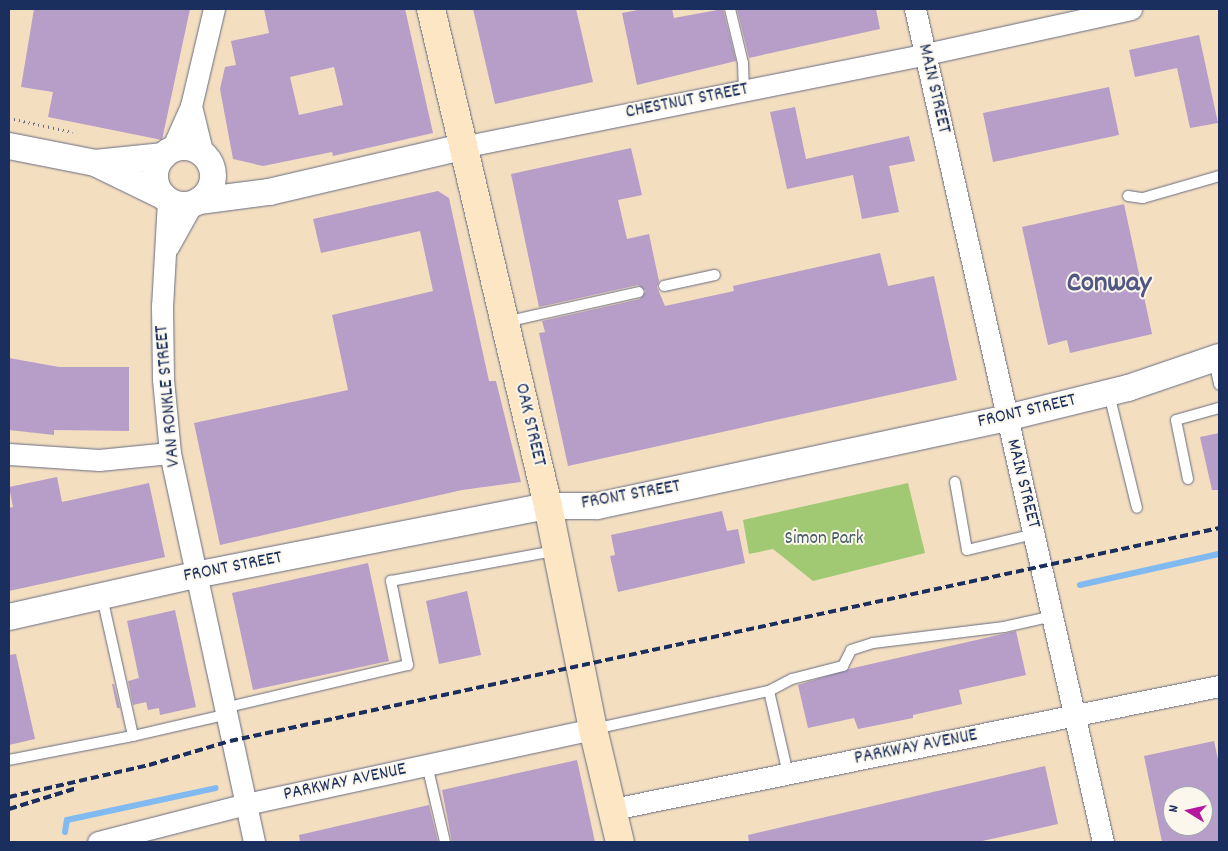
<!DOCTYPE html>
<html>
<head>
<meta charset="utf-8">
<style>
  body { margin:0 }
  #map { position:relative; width:1228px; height:851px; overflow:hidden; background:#f3dec0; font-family:Dekko,sans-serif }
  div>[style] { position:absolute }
  .green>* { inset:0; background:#a1c974 }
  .stream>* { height:6px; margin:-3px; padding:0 3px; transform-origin:3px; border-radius:3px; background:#80baf1 }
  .building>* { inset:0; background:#b79ec8 }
  .path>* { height:3px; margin-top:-1.5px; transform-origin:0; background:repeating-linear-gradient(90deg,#676c80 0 1px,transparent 0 5px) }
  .roads { filter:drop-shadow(0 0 1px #676c80) drop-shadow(0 0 1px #676c80) }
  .service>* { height:10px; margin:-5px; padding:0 5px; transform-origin:5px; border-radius:5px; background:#fff }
  .minor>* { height:21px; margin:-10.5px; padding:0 10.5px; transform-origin:10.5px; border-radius:10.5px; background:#fff }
  .tertiary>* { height:26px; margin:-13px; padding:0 13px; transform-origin:13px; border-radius:13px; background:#fff }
  .tertiary>.ring { margin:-13px; padding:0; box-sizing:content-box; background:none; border:26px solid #fff; border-radius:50% }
  .secondary>* { height:28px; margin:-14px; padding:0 14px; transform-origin:14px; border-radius:14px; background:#fce6c4 }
  .rail>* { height:4px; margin-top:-2px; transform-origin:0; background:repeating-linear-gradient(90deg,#1b2f5e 0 8px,transparent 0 12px) }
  span { translate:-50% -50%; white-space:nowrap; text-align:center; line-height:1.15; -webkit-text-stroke:4px #fbf7ec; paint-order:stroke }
  .street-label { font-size:19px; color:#1b2f5e }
  .park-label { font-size:19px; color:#435d65 }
  .town-label { font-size:29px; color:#525683; font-weight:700 }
  .frame { position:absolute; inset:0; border:10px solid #1b2f5e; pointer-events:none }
  .north { position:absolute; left:1163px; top:786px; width:50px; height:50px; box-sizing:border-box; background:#fbf7ec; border:1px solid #a1a7b3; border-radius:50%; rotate:279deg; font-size:14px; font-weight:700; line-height:20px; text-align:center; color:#1b2f5e }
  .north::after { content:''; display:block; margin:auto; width:18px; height:22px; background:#b5179e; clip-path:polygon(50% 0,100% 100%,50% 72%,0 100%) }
</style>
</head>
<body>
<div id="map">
  <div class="green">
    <div style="clip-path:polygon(908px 483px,925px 553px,813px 581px,773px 549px,749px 554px,743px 520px)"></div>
  </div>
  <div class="stream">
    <div style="left:1080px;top:585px;width:142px;rotate:-12.6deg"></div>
    <div style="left:65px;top:832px;width:12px;rotate:-81deg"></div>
    <div style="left:67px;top:820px;width:152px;rotate:-12.1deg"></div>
  </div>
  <div class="building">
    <div style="clip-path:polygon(34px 9px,190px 9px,162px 140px,48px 117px,53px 92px,21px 87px)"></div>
    <div style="clip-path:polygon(evenodd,264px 9px,405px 9px,433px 133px,333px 156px,332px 152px,263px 166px,233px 159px,220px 89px,225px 67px,236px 65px,231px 41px,269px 33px,264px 9px,334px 67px,343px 105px,299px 115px,290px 77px,334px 67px)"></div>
    <div style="clip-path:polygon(473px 9px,576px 9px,593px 82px,495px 104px)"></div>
    <div style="clip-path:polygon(643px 9px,672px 9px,674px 18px,723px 9px,736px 61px,637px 85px,622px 13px)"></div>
    <div style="clip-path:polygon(737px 9px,876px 9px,880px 29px,749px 58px)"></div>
    <div style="clip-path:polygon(1199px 35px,1218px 123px,1190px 128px,1177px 68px,1135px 77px,1129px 50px)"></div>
    <div style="clip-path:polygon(1109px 87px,1119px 135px,993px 162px,983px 113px)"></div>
    <div style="clip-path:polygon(795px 107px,806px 159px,909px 136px,915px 161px,889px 166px,899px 212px,862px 219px,853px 175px,787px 189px,770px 112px)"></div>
    <div style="clip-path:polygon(631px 148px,642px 195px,618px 200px,627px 239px,649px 234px,659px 281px,657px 287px,665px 306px,734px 291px,733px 286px,880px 253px,888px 286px,934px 276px,957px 380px,568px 466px,539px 333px,545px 332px,542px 321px,640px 299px,646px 291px,638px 285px,539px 307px,511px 174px)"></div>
    <div style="clip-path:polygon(438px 191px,449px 198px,489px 381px,496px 381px,521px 482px,462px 490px,220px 545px,194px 423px,348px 390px,332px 315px,433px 291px,420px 231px,321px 253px,313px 219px)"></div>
    <div style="clip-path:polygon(1124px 204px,1152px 334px,1070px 353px,1067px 340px,1048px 345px,1022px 227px)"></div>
    <div style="clip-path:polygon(9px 358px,59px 367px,129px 367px,129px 431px,54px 430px,54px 435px,9px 430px)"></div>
    <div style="clip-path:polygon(1219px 433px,1219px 490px,1212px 490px,1200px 437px)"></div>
    <div style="clip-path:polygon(57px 477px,62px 502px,149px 483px,165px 557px,9px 591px,9px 508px,13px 507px,9px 487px)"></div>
    <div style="clip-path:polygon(722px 511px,727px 531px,738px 529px,745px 563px,618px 592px,610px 556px,615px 555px,611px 535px)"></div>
    <div style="clip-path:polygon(368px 563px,389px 661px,253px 690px,232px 593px)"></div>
    <div style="clip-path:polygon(467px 591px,481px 655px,439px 664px,426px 601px)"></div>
    <div style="clip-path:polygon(175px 610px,196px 707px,160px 715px,159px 708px,148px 710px,146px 702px,133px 705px,128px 681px,139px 678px,127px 621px)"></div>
    <div style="clip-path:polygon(1016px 631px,1026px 675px,959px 690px,962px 704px,913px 715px,913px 718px,858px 729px,854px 718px,808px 728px,798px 685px,849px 669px)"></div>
    <div style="clip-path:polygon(16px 654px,35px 739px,9px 745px,9px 655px)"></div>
    <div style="clip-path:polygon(112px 684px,114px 684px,120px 708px,117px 708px)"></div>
    <div style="clip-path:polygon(evenodd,1214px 741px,1219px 764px,1219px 842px,1162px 842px,1144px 756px,1214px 741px,1173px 796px,1203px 796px,1203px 826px,1173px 826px,1173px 796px)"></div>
    <div style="clip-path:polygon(577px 760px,595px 842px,452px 842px,442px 790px)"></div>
    <div style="clip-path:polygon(1045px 766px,1058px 824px,978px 842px,749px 842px,748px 835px)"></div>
    <div style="clip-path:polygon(429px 805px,438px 842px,300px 842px,299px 835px)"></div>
  </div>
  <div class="path">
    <div style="left:9px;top:118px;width:65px;rotate:12.5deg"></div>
  </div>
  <div class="roads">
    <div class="service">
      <div style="left:730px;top:9px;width:56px;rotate:76.5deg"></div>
      <div style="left:743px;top:63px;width:28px;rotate:88deg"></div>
      <div style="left:1128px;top:196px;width:15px;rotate:8deg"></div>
      <div style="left:1143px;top:198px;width:79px;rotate:-16.1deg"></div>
      <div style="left:664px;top:286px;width:52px;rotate:-12.2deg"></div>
      <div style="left:505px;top:322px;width:137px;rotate:-12.6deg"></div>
      <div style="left:1214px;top:360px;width:25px;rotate:78deg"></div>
      <div style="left:1109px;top:394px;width:117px;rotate:76.2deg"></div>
      <div style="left:1188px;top:479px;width:60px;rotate:-101.5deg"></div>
      <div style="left:1176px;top:420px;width:45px;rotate:-15.6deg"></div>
      <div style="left:955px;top:482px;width:69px;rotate:80deg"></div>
      <div style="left:967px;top:550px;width:69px;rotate:-13.4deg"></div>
      <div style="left:102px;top:597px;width:142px;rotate:77.4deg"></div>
      <div style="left:133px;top:736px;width:93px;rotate:-13deg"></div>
      <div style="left:769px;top:691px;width:26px;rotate:-28deg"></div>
      <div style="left:792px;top:679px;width:53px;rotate:-14.3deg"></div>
      <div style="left:843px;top:666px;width:18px;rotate:-63deg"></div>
      <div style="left:851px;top:650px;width:23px;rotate:-18deg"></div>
      <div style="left:873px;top:643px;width:132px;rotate:-7deg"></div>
      <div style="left:1004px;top:627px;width:50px;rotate:-12.7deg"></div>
      <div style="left:224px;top:708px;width:189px;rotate:-13.2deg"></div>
      <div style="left:408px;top:665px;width:86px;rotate:-101.4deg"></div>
      <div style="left:391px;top:581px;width:167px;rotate:-10.4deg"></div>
      <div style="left:594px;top:729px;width:179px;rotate:-12.3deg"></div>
      <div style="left:769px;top:691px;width:85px;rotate:77.1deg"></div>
      <div style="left:9px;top:760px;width:126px;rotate:-11deg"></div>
      <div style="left:427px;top:765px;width:79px;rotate:76.8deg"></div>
    </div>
    <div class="minor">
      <div style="left:915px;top:9px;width:854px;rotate:77.28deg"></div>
      <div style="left:191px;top:106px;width:50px;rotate:76.2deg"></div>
      <div style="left:462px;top:147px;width:473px;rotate:-11.3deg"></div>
      <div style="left:926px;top:54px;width:210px;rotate:-12.4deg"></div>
      <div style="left:171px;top:151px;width:49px;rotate:-66deg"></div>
      <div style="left:191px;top:106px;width:100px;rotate:-76.7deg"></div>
      <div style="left:168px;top:200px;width:106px;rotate:93.2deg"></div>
      <div style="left:162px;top:306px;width:73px;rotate:89.2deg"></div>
      <div style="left:163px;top:379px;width:74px;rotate:84.6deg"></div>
      <div style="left:170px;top:453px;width:398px;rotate:77.8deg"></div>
      <div style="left:168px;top:247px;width:49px;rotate:-60.8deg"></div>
      <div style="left:9px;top:454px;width:90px;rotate:3.8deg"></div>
      <div style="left:99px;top:460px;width:71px;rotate:-5.6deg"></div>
      <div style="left:613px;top:809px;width:618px;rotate:-11.47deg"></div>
      <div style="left:98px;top:842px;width:153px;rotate:-14.4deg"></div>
      <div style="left:246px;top:804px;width:355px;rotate:-12.2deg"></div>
    </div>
    <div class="tertiary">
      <div style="left:9px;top:146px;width:88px;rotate:11.2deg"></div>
      <div style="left:95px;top:163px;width:76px;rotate:25.9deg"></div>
      <div class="ring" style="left:155px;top:147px;width:32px;height:32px"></div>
      <div style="left:95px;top:163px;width:69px;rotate:-5.8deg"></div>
      <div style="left:199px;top:201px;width:71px;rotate:-7.3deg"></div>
      <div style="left:269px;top:192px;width:198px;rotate:-13.1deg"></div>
      <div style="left:9px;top:617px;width:191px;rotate:-12.7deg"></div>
      <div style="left:195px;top:575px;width:360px;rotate:-11.1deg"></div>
      <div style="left:548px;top:506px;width:49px"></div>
      <div style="left:597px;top:506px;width:418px;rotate:-12.1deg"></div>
      <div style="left:1006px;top:418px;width:126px;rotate:-13.8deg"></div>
      <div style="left:1128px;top:388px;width:96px;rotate:-18.8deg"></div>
    </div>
    <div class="secondary">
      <div style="left:431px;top:9px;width:511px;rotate:76.75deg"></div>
      <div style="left:548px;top:506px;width:227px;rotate:78.6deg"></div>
      <div style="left:593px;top:729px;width:116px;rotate:76.6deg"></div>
    </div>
  </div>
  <div class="rail">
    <div style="left:9px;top:797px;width:144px;rotate:-12.9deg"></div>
    <div style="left:149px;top:765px;width:84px;rotate:-16.5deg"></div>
    <div style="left:230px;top:741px;width:1012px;rotate:-12.15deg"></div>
    <div style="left:9px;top:809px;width:71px;rotate:-17.2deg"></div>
  </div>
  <div class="street-label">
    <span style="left:933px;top:89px;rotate:77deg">MAIN STREET</span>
    <span style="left:687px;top:102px;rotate:-11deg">CHESTNUT STREET</span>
    <span style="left:169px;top:396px;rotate:-95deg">VAN RONKLE STREET</span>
    <span style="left:1027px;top:412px;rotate:-13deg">FRONT STREET</span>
    <span style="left:529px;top:425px;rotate:77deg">OAK STREET</span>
    <span style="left:1022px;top:484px;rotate:76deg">MAIN STREET</span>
    <span style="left:631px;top:496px;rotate:-10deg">FRONT STREET</span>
    <span style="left:233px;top:568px;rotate:-11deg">FRONT STREET</span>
    <span style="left:916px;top:748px;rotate:-11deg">PARKWAY AVENUE</span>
    <span style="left:345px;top:783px;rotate:-12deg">PARKWAY AVENUE</span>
  </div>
  <div class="park-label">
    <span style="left:824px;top:540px">Simon Park</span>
  </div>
  <div class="town-label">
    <span style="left:1109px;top:285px">Conway</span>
  </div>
  <div class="frame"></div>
  <div class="north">N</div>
</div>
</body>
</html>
